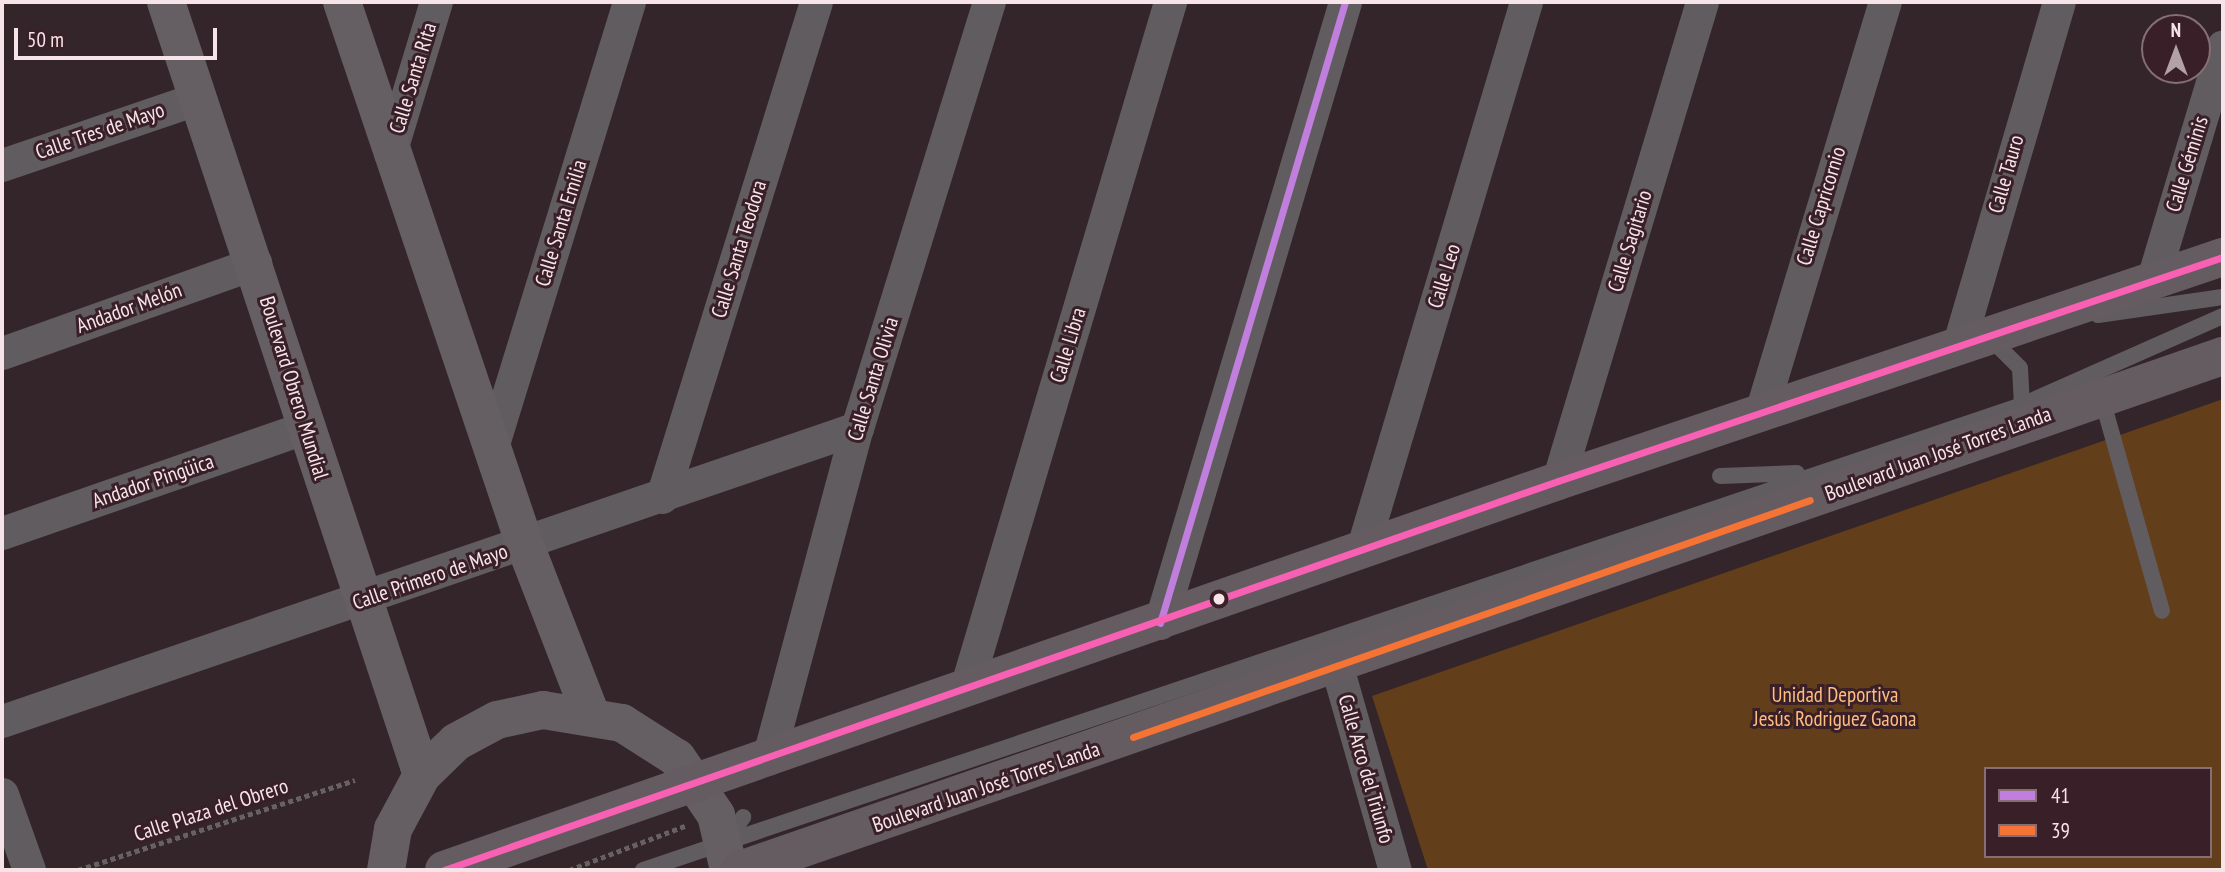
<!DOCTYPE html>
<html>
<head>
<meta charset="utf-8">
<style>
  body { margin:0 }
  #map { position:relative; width:2225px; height:872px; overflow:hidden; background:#332529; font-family:"PT Sans Narrow",sans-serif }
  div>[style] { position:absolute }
  .green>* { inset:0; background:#633e1a }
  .path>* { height:4.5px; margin-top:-2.25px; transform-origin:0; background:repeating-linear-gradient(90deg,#686164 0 5px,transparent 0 8.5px) }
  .lane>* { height:16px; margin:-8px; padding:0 8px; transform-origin:8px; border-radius:8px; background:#615c5f }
  .street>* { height:33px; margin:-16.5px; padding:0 16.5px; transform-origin:16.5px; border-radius:16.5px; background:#615c5f }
  .secondary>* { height:38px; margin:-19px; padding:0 19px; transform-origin:19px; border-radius:19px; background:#655e62 }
  .primary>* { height:38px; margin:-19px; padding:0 19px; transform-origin:19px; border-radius:19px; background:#645c60 }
  .bus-1>* { height:7px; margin:-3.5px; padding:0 3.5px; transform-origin:3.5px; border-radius:3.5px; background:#c07fdc }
  .bus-2>* { height:7px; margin:-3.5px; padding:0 3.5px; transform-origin:3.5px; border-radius:3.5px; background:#f57335 }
  .bus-3>* { height:7px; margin:-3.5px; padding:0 3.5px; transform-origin:3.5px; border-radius:3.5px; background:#f860b3 }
  .dots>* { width:19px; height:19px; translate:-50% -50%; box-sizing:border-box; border:4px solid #391f27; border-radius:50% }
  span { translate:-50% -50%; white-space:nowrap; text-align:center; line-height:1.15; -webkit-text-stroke:6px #391f27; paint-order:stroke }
  .street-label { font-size:21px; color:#f7e4e9 }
  .park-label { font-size:21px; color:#ffbd7f }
  .frame { position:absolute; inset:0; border:4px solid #f7e4e9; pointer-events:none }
  .legend { position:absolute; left:1984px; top:767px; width:228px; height:91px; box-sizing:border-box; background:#391f27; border:2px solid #856e75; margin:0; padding:9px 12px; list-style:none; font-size:21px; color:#f7e4e9 }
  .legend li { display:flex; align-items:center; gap:14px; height:35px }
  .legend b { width:35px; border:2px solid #856e75 }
  .north { position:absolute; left:2141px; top:14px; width:70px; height:70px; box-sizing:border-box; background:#391f27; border:2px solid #856e75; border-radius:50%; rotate:0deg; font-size:19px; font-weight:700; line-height:28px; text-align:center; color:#f7e4e9 }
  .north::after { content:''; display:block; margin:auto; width:24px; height:32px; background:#b2a1a6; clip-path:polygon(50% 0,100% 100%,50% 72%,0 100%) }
  .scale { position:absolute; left:14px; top:28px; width:203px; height:32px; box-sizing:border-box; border:4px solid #f7e4e9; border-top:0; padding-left:9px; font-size:21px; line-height:24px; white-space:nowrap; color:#f7e4e9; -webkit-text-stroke:5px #391f27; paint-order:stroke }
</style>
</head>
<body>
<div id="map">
  <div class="green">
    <div style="clip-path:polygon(evenodd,2223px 399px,2223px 870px,1428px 870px,1372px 696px,2223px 399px,1985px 769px,2209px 769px,2209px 856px,1985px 856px,1985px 769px)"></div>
  </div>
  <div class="path">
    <div style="left:78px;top:870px;width:291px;rotate:-18deg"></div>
    <div style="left:569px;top:870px;width:124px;rotate:-20.8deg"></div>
  </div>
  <div class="lane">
    <div style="left:2098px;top:315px;width:126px;rotate:-8.2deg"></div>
    <div style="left:1990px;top:338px;width:42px;rotate:45deg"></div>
    <div style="left:2020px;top:368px;width:37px;rotate:87deg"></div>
    <div style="left:2102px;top:399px;width:220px;rotate:74.2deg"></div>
    <div style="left:1720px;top:476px;width:77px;rotate:-2.2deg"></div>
    <div style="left:728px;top:838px;width:26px;rotate:-54deg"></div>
    <div style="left:643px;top:870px;width:1455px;rotate:-18.63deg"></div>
    <div style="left:2022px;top:405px;width:220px;rotate:-23.9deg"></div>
  </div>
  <div class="street">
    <div style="left:390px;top:153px;width:158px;rotate:-73.1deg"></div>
    <div style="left:2px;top:165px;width:208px;rotate:-18.8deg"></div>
    <div style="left:2152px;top:282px;width:246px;rotate:-73.3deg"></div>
    <div style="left:1958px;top:347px;width:359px;rotate:-73.7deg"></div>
    <div style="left:2px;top:353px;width:269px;rotate:-19.6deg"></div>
    <div style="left:1761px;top:412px;width:428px;rotate:-73.2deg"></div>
    <div style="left:493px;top:444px;width:462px;rotate:-72.9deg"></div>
    <div style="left:1558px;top:481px;width:500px;rotate:-73.27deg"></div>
    <div style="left:662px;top:497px;width:518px;rotate:-72.72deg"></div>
    <div style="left:2px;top:533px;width:320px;rotate:-19.2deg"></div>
    <div style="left:1362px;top:550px;width:572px;rotate:-73.34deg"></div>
    <div style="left:1160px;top:623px;width:648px;rotate:-73.41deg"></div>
    <div style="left:1337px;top:667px;width:211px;rotate:74.1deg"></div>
    <div style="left:966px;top:688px;width:716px;rotate:-73.44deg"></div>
    <div style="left:2px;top:721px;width:904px;rotate:-18.92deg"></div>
    <div style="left:768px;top:759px;width:343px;rotate:-75deg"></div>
    <div style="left:857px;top:428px;width:446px;rotate:-72.8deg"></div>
    <div style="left:2px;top:794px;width:81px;rotate:70.4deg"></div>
  </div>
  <div class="secondary">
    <div style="left:166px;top:2px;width:814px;rotate:71.68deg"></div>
    <div style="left:342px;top:2px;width:573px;rotate:71.38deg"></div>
    <div style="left:525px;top:545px;width:180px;rotate:68.8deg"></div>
    <div style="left:386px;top:870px;width:42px;rotate:-80.3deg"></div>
    <div style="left:393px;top:829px;width:61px;rotate:-61.8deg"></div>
    <div style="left:422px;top:775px;width:47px;rotate:-44.1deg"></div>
    <div style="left:456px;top:742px;width:47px;rotate:-28.2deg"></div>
    <div style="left:497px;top:720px;width:47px;rotate:-12.3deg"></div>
    <div style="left:543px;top:710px;width:80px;rotate:9.3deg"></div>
    <div style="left:622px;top:723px;width:65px;rotate:32.5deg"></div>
    <div style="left:677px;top:758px;width:69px;rotate:55.6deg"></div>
    <div style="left:716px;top:815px;width:57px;rotate:76.7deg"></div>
  </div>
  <div class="primary">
    <div style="left:444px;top:870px;width:1180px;rotate:-19.25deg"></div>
    <div style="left:1558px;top:481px;width:702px;rotate:-18.62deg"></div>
    <div style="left:740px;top:870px;width:1570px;rotate:-19.12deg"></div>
  </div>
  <div class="bus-1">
    <div style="left:1160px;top:623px;width:648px;rotate:-73.41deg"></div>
  </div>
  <div class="bus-2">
    <div style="left:1133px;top:737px;width:717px;rotate:-19.29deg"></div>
  </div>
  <div class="bus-3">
    <div style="left:444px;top:870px;width:1180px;rotate:-19.25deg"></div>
    <div style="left:1558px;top:481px;width:702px;rotate:-18.62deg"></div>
  </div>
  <div class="dots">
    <div style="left:1219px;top:599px;background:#f7e4e9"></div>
  </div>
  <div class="street-label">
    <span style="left:413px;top:78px;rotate:-73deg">Calle Santa Rita</span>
    <span style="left:100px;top:131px;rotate:-19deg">Calle Tres de Mayo</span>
    <span style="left:2187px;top:164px;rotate:-73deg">Calle Géminis</span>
    <span style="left:2006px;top:174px;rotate:-74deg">Calle Tauro</span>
    <span style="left:1821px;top:206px;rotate:-73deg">Calle Capricornio</span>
    <span style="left:561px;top:223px;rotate:-73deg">Calle Santa Emilia</span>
    <span style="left:1630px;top:241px;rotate:-73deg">Calle Sagitario</span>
    <span style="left:739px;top:249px;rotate:-73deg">Calle Santa Teodora</span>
    <span style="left:1444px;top:276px;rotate:-73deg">Calle Leo</span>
    <span style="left:129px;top:308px;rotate:-20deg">Andador Melón</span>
    <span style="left:1068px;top:345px;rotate:-73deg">Calle Libra</span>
    <span style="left:873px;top:379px;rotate:-73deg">Calle Santa Olivia</span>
    <span style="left:294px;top:388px;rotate:73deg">Boulevard Obrero Mundial</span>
    <span style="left:1938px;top:454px;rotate:-20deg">Boulevard Juan José Torres Landa</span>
    <span style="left:153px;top:481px;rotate:-19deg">Andador Pingüica</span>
    <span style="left:430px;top:577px;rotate:-19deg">Calle Primero de Mayo</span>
    <span style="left:1366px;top:769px;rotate:74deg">Calle Arco del Triunfo</span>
    <span style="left:986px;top:787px;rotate:-19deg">Boulevard Juan José Torres Landa</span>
    <span style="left:211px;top:810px;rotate:-18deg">Calle Plaza del Obrero</span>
  </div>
  <div class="park-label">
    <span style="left:1835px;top:707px">Unidad Deportiva<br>Jesús Rodriguez Gaona</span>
  </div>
  <div class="frame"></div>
  <ul class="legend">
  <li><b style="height:9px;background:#c07fdc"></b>41</li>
  <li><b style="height:9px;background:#f57335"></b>39</li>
  </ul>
  <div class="north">N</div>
  <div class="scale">50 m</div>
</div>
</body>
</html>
